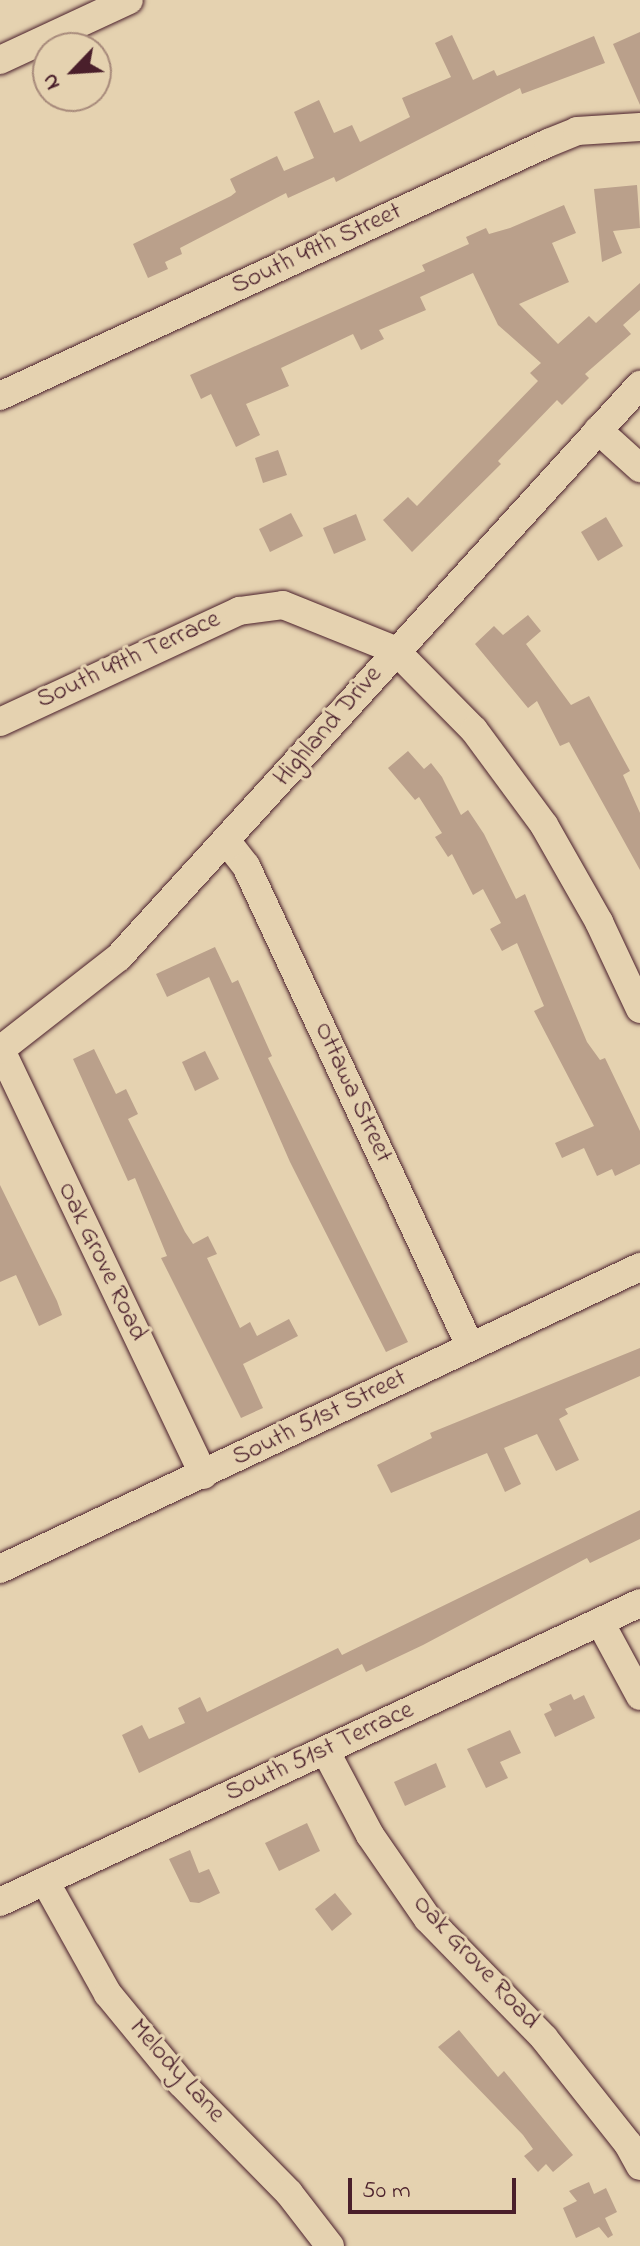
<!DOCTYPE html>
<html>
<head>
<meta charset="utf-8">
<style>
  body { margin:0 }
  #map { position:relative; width:640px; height:2246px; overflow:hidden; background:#e5d2b0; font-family:"Indie Flower",sans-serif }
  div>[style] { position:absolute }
  .building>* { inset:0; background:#baa08b }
  .roads { filter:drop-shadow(0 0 2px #4a1f2b) drop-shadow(0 0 2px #4a1f2b) }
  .street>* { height:28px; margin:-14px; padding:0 14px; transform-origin:14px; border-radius:14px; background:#e5d2b0 }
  span { translate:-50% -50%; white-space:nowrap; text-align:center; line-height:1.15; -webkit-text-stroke:6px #e5d2b0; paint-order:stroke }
  .street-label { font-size:26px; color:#4a1f2b }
  .north { position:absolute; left:32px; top:32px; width:80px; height:80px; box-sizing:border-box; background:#e5d2b0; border:2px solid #a78a7b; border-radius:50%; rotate:245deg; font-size:22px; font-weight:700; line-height:32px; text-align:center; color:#4a1f2b }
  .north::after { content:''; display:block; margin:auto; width:28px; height:36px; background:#4a1f2b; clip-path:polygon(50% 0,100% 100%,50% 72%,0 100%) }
  .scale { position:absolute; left:348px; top:2178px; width:168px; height:36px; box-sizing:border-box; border:4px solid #4a1f2b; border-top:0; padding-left:10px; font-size:24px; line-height:28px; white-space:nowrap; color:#4a1f2b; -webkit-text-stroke:6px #e5d2b0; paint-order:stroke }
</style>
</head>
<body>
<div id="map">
  <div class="building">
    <div style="clip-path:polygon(640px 32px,640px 105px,613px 44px)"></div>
    <div style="clip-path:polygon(452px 35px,473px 80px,494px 70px,497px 76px,594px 36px,605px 63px,522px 94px,520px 88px,336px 182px,334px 177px,288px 198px,286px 193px,180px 248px,182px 254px,165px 262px,168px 269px,148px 278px,133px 244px,231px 196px,236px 192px,230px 179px,277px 156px,284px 171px,314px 158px,294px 112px,319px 100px,334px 133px,352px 125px,360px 142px,410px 117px,402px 98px,451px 77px,435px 43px)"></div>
    <div style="clip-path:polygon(637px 185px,640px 228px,613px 231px,622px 253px,602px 262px,594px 189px)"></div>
    <div style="clip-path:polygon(564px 205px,576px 233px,552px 243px,569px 282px,519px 304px,558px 344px,589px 316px,596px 323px,640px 283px,640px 310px,623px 325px,631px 334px,585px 374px,589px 378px,562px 405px,557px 400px,498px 461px,501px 464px,412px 552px,383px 520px,408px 497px,417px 506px,538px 381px,530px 373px,541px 363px,498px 325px,473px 273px,420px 297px,426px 310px,379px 330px,384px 339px,361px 350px,353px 334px,281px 368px,289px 386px,246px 404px,260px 435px,236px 447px,211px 394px,201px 399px,190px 375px,425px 271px,422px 265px,469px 244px,466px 237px,486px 228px,489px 234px,510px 228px)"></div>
    <div style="clip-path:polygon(278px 450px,287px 475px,263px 483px,255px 458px)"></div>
    <div style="clip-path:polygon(291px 513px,303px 536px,270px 552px,259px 529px)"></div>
    <div style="clip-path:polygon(356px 514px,366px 540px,334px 554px,323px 528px)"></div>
    <div style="clip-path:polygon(606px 517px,623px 546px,598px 561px,581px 532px)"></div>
    <div style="clip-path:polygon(528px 615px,541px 631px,526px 644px,571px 705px,589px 696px,630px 771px,623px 775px,640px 813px,640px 870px,569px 742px,560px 746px,537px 701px,528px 708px,475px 644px,494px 626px,503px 635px)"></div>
    <div style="clip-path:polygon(408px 751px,424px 769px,431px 763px,442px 777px,461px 815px,468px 810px,484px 834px,516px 899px,525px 894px,587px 1042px,600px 1060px,605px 1058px,640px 1131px,640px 1164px,615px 1176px,612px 1169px,597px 1176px,584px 1148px,562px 1158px,555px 1143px,594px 1126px,534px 1011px,544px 1006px,517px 943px,502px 951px,490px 929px,501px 923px,483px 889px,473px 895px,452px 854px,448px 857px,435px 837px,442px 833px,419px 797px,415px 800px,388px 768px)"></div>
    <div style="clip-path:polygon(215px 947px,232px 983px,238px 980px,272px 1056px,268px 1058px,408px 1342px,386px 1352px,290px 1162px,209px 977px,167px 997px,156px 974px)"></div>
    <div style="clip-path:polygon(94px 1049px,116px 1094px,126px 1089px,138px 1114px,128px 1119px,185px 1232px,193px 1244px,208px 1236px,217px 1254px,207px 1258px,240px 1328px,250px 1322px,257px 1336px,289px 1319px,298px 1336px,243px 1364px,263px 1408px,241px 1418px,161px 1258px,167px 1256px,135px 1178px,128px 1181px,73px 1059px)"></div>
    <div style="clip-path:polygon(205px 1051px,219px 1079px,195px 1091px,182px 1062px)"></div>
    <div style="clip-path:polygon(0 1185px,57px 1301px,62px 1315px,39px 1326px,16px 1275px,0 1282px)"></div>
    <div style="clip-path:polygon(640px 1348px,640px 1376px,565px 1409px,568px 1414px,559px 1419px,579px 1460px,556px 1471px,537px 1434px,504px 1448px,521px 1484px,505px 1492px,487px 1453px,391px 1493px,377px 1465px,432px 1438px,430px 1433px)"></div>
    <div style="clip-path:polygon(640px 1510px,640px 1539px,590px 1563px,587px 1558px,423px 1645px,366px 1672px,362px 1664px,139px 1773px,122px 1735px,142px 1725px,149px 1739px,185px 1723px,178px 1708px,200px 1697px,207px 1712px,338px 1648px,342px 1655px)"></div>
    <div style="clip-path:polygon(571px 1694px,574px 1700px,584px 1695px,595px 1718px,555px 1737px,544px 1714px,552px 1710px,549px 1704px)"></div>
    <div style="clip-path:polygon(510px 1730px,521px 1753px,500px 1762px,508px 1778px,486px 1788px,467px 1749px)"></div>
    <div style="clip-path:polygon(436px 1763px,446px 1787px,405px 1806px,394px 1782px)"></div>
    <div style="clip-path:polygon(307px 1823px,320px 1851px,279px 1871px,265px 1843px)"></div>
    <div style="clip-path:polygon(190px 1850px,199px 1873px,209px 1869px,220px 1893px,199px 1903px,190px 1902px,169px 1859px)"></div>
    <div style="clip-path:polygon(335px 1893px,352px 1914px,332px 1931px,315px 1909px)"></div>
    <div style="clip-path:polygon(459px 2030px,498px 2077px,504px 2071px,573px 2155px,553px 2172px,546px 2164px,538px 2172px,524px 2156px,533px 2149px,523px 2135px,438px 2047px)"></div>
    <div style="clip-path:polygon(589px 2182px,594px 2194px,606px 2188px,617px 2212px,605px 2218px,613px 2235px,608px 2238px,599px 2227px,576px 2238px,563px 2208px,577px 2201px,569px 2191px)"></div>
  </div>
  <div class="roads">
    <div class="street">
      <div style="left:0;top:60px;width:142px;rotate:-24.9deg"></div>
      <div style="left:0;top:396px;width:604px;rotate:-24.78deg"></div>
      <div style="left:548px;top:143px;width:31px;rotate:-22deg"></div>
      <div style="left:577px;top:131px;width:63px;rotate:-3.6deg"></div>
      <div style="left:598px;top:430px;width:57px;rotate:42.1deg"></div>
      <div style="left:0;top:722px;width:264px;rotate:-24.9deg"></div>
      <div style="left:239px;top:611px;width:44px;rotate:-7.8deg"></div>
      <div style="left:283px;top:605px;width:121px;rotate:21.9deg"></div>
      <div style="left:395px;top:650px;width:112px;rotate:45.4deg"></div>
      <div style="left:474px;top:730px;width:118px;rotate:53.6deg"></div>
      <div style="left:544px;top:825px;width:112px;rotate:60.4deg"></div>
      <div style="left:599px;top:922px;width:96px;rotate:64.8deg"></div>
      <div style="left:228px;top:843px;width:29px;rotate:52deg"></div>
      <div style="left:246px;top:866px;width:530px;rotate:64.98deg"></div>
      <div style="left:0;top:1048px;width:473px;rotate:64.5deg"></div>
      <div style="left:0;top:1050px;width:151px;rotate:-38deg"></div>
      <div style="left:119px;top:957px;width:774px;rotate:-47.67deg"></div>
      <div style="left:0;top:1569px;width:708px;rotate:-25.26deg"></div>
      <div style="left:600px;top:1622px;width:84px;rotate:61.6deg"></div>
      <div style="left:325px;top:1750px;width:96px;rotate:62.1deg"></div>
      <div style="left:370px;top:1835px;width:102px;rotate:55.4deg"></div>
      <div style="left:428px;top:1919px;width:166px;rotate:45.7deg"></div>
      <div style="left:544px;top:2038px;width:135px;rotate:51.6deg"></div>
      <div style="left:628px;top:2144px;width:25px;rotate:61deg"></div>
      <div style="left:45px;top:1881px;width:129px;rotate:60.9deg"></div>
      <div style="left:108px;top:1994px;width:115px;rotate:50.6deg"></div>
      <div style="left:181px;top:2083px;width:154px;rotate:45.5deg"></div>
      <div style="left:289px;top:2193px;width:67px;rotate:52.3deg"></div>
      <div style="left:0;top:1902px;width:706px;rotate:-25.04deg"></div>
    </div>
  </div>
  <div class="street-label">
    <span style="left:317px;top:250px;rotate:-25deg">South 49th Street</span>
    <span style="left:129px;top:661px;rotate:-25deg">South 49th Terrace</span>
    <span style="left:329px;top:727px;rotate:-49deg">Highland Drive</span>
    <span style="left:352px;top:1093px;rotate:65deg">Ottawa Street</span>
    <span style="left:101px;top:1262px;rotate:64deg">Oak Grove Road</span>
    <span style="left:320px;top:1419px;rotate:-26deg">South 51st Street</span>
    <span style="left:320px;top:1753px;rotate:-25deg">South 51st Terrace</span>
    <span style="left:475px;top:1963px;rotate:47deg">Oak Grove Road</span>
    <span style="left:176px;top:2072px;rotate:48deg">Melody Lane</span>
  </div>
  <div class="north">N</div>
  <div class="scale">50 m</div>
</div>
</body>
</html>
